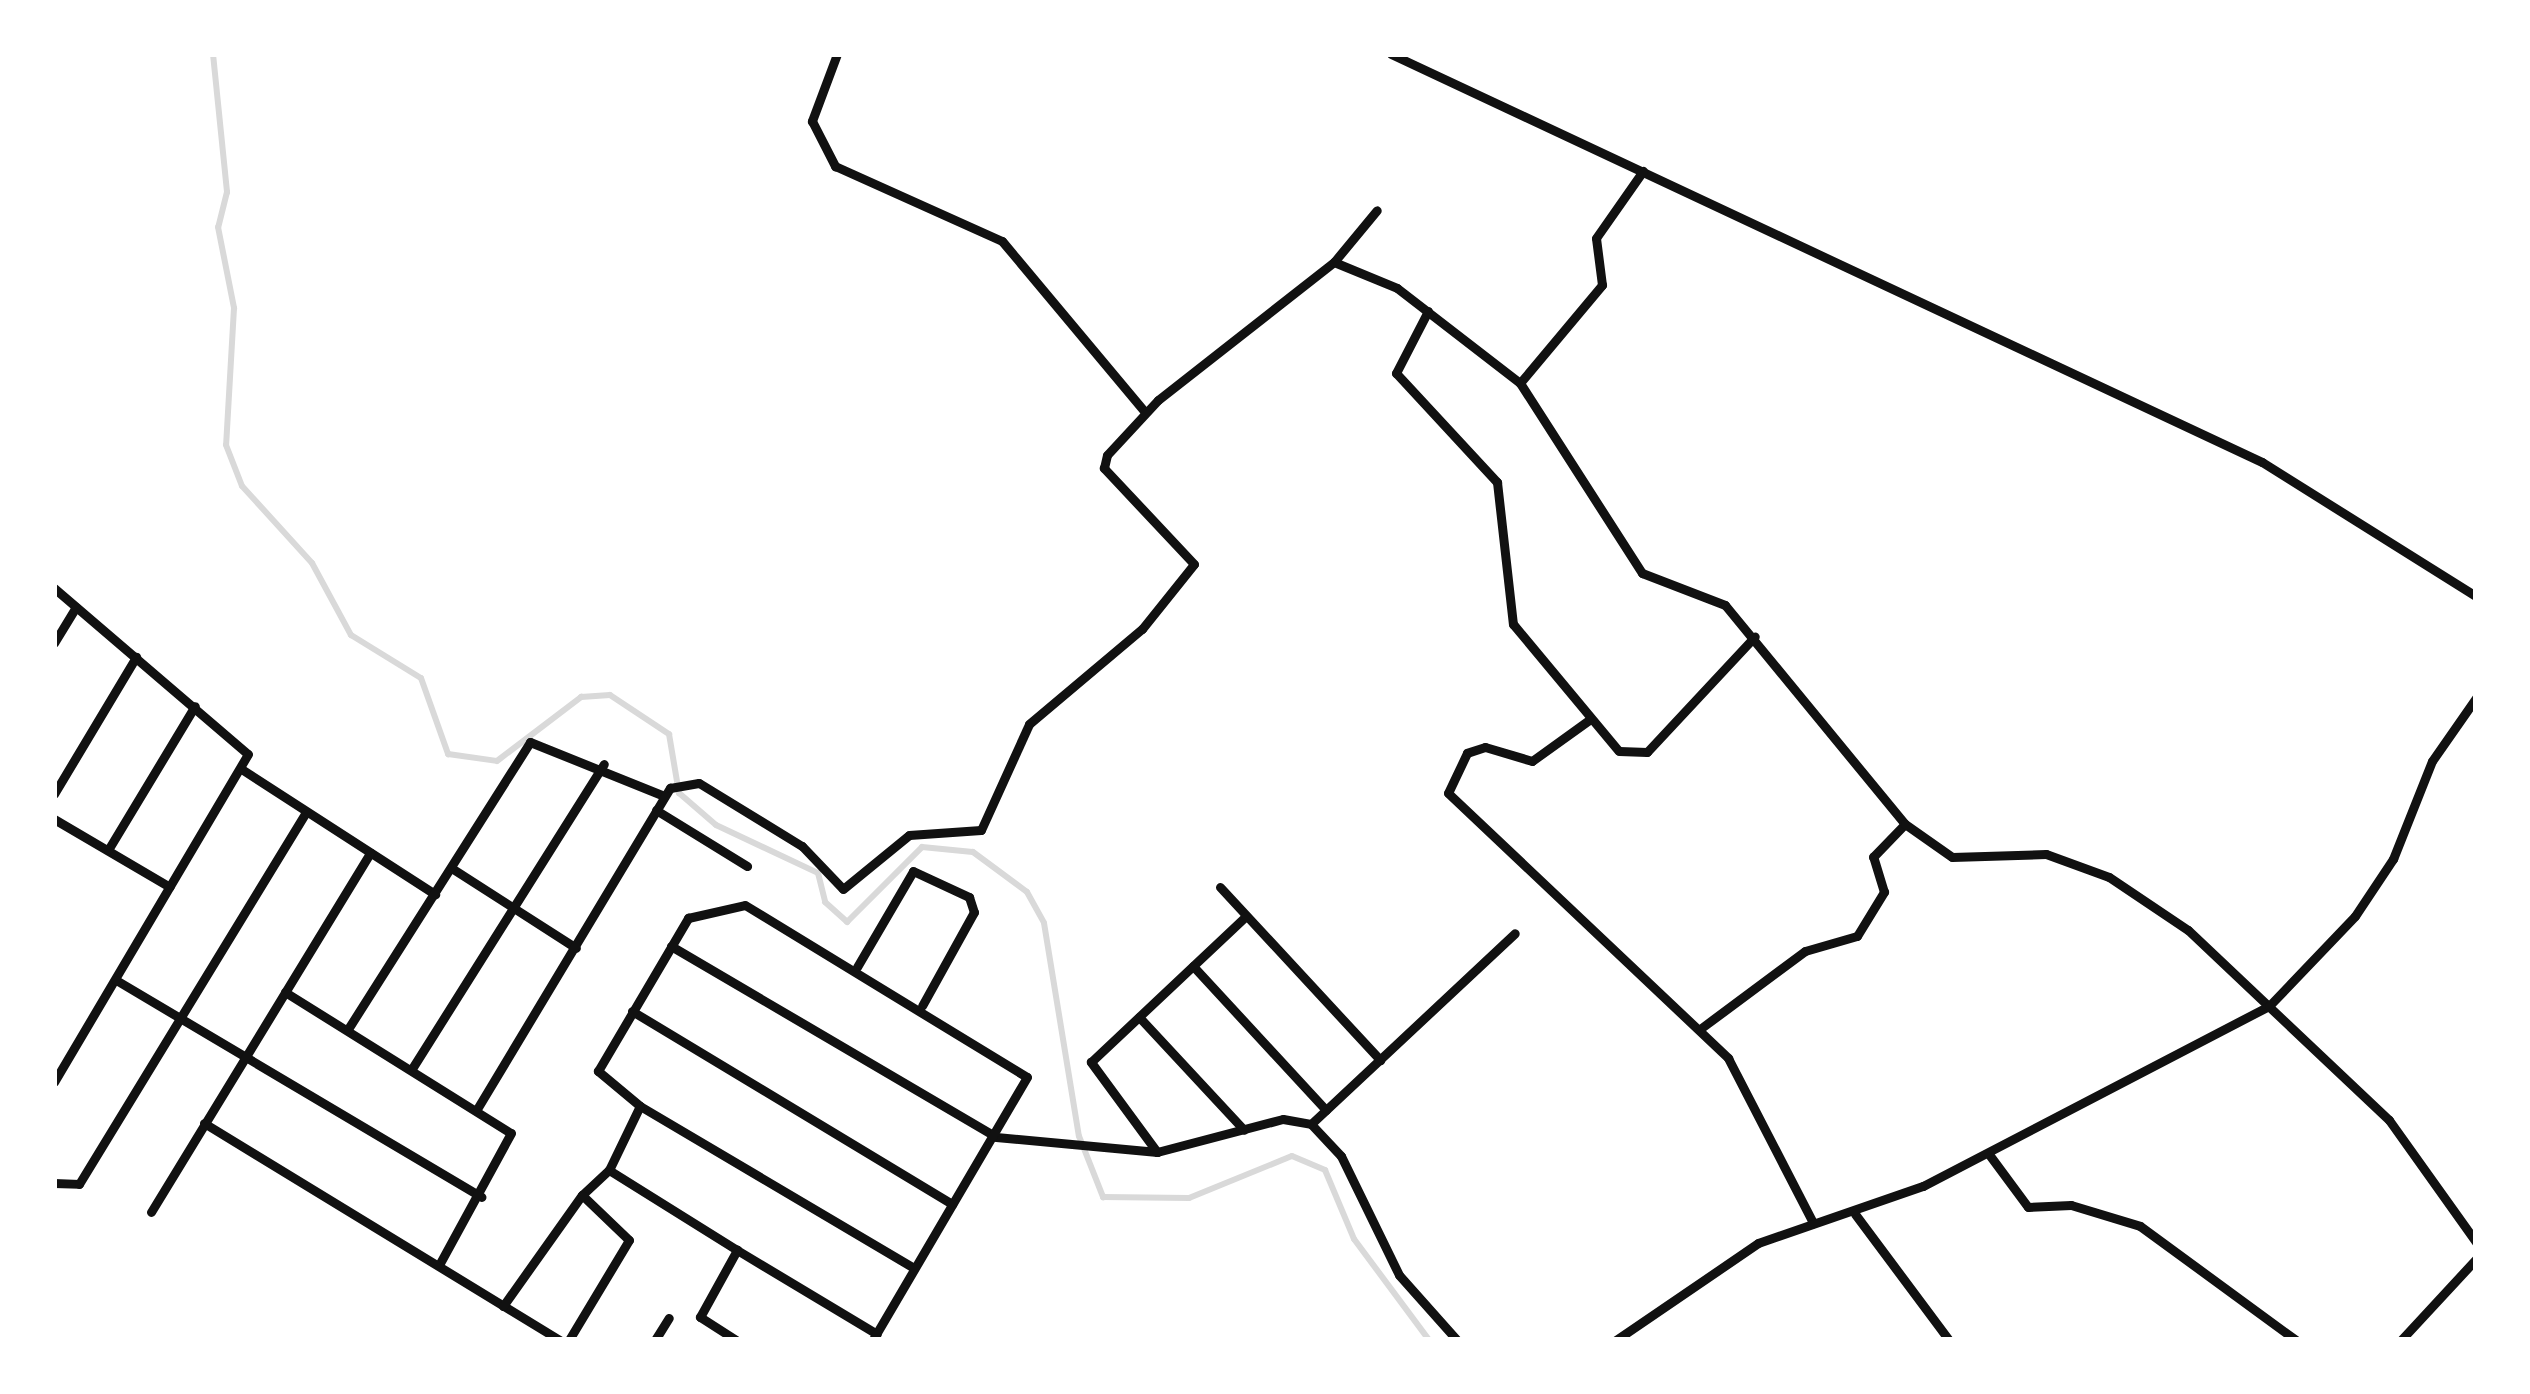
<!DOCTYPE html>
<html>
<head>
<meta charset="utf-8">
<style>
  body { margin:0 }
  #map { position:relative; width:2530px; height:1394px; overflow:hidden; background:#fff; font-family:"DejaVu Sans",sans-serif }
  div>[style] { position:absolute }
  .stream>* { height:6px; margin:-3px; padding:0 3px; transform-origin:3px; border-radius:3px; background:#d9d9d9 }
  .minor>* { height:9px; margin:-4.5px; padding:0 4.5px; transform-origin:4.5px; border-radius:4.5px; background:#111 }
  span { translate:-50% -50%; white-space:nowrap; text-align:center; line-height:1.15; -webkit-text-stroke:10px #fff; paint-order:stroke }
  .frame { position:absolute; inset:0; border:57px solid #fff; pointer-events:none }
</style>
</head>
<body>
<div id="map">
  <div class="stream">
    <div style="left:213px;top:54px;width:139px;rotate:84.2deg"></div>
    <div style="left:227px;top:192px;width:36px;rotate:104deg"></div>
    <div style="left:218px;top:227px;width:83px;rotate:78.8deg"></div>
    <div style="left:234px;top:308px;width:137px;rotate:93.3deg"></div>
    <div style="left:226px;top:445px;width:44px;rotate:68.7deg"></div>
    <div style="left:242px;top:486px;width:104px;rotate:47.7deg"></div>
    <div style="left:312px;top:563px;width:82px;rotate:61.6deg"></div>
    <div style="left:351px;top:635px;width:82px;rotate:31.6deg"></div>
    <div style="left:421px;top:678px;width:81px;rotate:70.4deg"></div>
    <div style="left:448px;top:754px;width:49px;rotate:8.1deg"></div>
    <div style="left:497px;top:761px;width:106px;rotate:-37.3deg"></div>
    <div style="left:581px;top:697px;width:29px;rotate:-4deg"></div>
    <div style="left:610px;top:695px;width:71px;rotate:33.5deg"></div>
    <div style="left:669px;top:734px;width:60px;rotate:80.4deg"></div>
    <div style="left:679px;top:793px;width:49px;rotate:40.9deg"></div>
    <div style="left:716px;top:825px;width:113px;rotate:25.2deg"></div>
    <div style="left:818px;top:873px;width:30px;rotate:76deg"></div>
    <div style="left:825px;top:902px;width:30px;rotate:42deg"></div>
    <div style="left:847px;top:922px;width:106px;rotate:-45deg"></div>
    <div style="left:922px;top:847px;width:51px;rotate:5.6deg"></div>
    <div style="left:973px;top:852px;width:67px;rotate:36.5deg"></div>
    <div style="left:1027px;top:892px;width:35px;rotate:61deg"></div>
    <div style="left:1044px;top:923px;width:216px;rotate:80.7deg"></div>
    <div style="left:1079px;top:1136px;width:66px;rotate:68.5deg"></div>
    <div style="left:1103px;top:1197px;width:86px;rotate:0.7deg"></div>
    <div style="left:1189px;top:1198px;width:111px;rotate:-22.2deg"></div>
    <div style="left:1292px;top:1156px;width:36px;rotate:23deg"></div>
    <div style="left:1325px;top:1170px;width:75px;rotate:67.2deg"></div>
    <div style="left:1354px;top:1239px;width:126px;rotate:53.4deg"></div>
  </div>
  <div class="minor">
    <div style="left:837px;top:54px;width:72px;rotate:110.5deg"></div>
    <div style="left:812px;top:121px;width:51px;rotate:62.9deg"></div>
    <div style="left:835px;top:166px;width:183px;rotate:24.2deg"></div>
    <div style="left:1002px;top:241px;width:223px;rotate:50.1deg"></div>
    <div style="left:1391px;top:54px;width:962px;rotate:25.1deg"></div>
    <div style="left:2262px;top:462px;width:252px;rotate:32.1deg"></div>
    <div style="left:1334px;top:262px;width:67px;rotate:-50.4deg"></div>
    <div style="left:1428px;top:311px;width:70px;rotate:117.3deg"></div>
    <div style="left:1396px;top:373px;width:149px;rotate:47.2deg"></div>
    <div style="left:1497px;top:482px;width:143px;rotate:83.6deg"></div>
    <div style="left:1513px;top:624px;width:165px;rotate:50.2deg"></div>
    <div style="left:1619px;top:751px;width:28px;rotate:2deg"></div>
    <div style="left:1647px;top:752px;width:158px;rotate:-47deg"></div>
    <div style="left:1520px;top:383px;width:128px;rotate:-50.1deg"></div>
    <div style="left:1602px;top:285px;width:47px;rotate:-97.3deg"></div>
    <div style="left:1596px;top:238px;width:82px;rotate:-55deg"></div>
    <div style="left:54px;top:588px;width:255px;rotate:40.6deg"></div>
    <div style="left:248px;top:754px;width:381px;rotate:120.6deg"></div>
    <div style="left:54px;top:643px;width:42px;rotate:-58.6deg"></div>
    <div style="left:1589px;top:720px;width:70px;rotate:144.3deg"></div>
    <div style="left:1532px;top:761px;width:49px;rotate:-163.4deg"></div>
    <div style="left:1485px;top:747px;width:19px;rotate:162deg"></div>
    <div style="left:1467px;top:753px;width:44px;rotate:115.4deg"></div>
    <div style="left:1448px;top:793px;width:386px;rotate:43.4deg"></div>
    <div style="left:1728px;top:1058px;width:186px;rotate:62.7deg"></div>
    <div style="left:243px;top:770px;width:229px;rotate:32.9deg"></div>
    <div style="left:54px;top:794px;width:160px;rotate:-59.1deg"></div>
    <div style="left:656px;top:810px;width:107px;rotate:31.6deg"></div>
    <div style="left:54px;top:819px;width:134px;rotate:30.4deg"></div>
    <div style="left:108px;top:850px;width:168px;rotate:-58.9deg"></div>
    <div style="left:453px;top:869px;width:146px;rotate:32.7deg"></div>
    <div style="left:1220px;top:887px;width:236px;rotate:47.2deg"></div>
    <div style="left:671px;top:946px;width:377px;rotate:30.4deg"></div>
    <div style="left:996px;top:1137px;width:162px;rotate:5.3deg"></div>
    <div style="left:1157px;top:1152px;width:130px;rotate:-14.7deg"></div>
    <div style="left:1283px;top:1119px;width:28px;rotate:10deg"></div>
    <div style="left:1311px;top:1124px;width:44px;rotate:46.8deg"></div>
    <div style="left:1341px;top:1156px;width:132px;rotate:64deg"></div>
    <div style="left:1399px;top:1275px;width:87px;rotate:48.3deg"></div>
    <div style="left:1193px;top:966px;width:196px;rotate:47.3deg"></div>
    <div style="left:857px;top:967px;width:111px;rotate:-59.7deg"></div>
    <div style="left:913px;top:871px;width:62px;rotate:24.9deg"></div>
    <div style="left:969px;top:897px;width:16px;rotate:72deg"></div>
    <div style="left:974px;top:912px;width:107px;rotate:119deg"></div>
    <div style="left:116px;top:980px;width:425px;rotate:30.7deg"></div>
    <div style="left:285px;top:992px;width:266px;rotate:32deg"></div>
    <div style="left:511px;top:1133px;width:150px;rotate:118.6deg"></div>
    <div style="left:632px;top:1011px;width:374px;rotate:31.1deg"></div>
    <div style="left:1139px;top:1017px;width:154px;rotate:47.1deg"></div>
    <div style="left:348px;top:1029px;width:340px;rotate:-57.6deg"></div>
    <div style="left:530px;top:742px;width:144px;rotate:21.9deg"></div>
    <div style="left:1700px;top:1029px;width:131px;rotate:-36.6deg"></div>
    <div style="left:1805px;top:951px;width:54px;rotate:-16.1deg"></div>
    <div style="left:1857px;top:936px;width:52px;rotate:-58.5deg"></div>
    <div style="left:1884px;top:892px;width:37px;rotate:-107deg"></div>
    <div style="left:1873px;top:857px;width:46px;rotate:-45.9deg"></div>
    <div style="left:413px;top:1067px;width:358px;rotate:-57.8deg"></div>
    <div style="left:640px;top:1106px;width:318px;rotate:30.6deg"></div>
    <div style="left:477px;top:1109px;width:375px;rotate:-59deg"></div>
    <div style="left:670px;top:788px;width:29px;rotate:-10deg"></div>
    <div style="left:699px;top:783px;width:121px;rotate:31.5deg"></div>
    <div style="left:802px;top:846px;width:59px;rotate:46.4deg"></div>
    <div style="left:843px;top:889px;width:85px;rotate:-39.3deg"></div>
    <div style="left:909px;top:835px;width:72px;rotate:-4deg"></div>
    <div style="left:981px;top:830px;width:116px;rotate:-65.6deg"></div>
    <div style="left:1029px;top:724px;width:148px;rotate:-40.1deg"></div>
    <div style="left:1142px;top:629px;width:83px;rotate:-51.3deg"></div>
    <div style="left:1194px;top:564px;width:132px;rotate:-133.2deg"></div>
    <div style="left:1104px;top:468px;width:13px;rotate:-77deg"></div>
    <div style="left:1107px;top:455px;width:75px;rotate:-47.2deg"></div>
    <div style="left:1158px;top:400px;width:224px;rotate:-38.1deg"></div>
    <div style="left:1334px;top:262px;width:68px;rotate:22.4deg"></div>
    <div style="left:1397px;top:288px;width:155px;rotate:37.7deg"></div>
    <div style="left:1520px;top:383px;width:226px;rotate:57.3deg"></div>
    <div style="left:1642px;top:573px;width:89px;rotate:21.1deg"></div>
    <div style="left:1725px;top:605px;width:283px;rotate:50.6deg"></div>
    <div style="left:1905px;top:824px;width:57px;rotate:35.1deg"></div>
    <div style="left:1952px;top:857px;width:94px;rotate:-1.8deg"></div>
    <div style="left:2046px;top:854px;width:67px;rotate:20.1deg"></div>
    <div style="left:2109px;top:877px;width:95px;rotate:33.9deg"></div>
    <div style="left:2188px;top:930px;width:277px;rotate:43.4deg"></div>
    <div style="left:2389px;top:1120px;width:150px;rotate:54.5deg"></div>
    <div style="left:204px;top:1123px;width:417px;rotate:31.4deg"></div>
    <div style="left:1311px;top:1124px;width:279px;rotate:-43.1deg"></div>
    <div style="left:1157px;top:1152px;width:112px;rotate:-126.3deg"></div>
    <div style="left:1091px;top:1062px;width:213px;rotate:-43.3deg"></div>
    <div style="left:1988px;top:1153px;width:67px;rotate:53.5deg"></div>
    <div style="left:2028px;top:1207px;width:43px;rotate:-2.7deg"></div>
    <div style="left:2071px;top:1205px;width:72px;rotate:16.9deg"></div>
    <div style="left:2140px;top:1226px;width:193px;rotate:36.2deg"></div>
    <div style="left:54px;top:1183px;width:25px;rotate:2deg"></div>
    <div style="left:79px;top:1184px;width:436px;rotate:-58.6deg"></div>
    <div style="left:582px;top:1195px;width:37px;rotate:-43deg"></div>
    <div style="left:151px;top:1212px;width:421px;rotate:-58.6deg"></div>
    <div style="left:1855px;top:1214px;width:157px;rotate:53.3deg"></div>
    <div style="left:737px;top:1250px;width:163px;rotate:31deg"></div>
    <div style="left:503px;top:1306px;width:136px;rotate:-54.6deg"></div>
    <div style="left:582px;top:1195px;width:65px;rotate:43.8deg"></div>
    <div style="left:629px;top:1240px;width:117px;rotate:121deg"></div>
    <div style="left:655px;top:1340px;width:26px;rotate:-58deg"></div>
    <div style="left:736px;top:1340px;width:43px;rotate:-147.4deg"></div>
    <div style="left:700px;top:1317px;width:77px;rotate:-61.1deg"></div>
    <div style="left:737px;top:1250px;width:151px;rotate:-148deg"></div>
    <div style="left:609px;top:1170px;width:71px;rotate:-64.2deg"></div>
    <div style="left:640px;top:1106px;width:55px;rotate:-140.2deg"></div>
    <div style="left:598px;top:1071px;width:178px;rotate:-59.5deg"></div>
    <div style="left:688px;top:918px;width:58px;rotate:-12.8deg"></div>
    <div style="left:745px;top:905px;width:330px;rotate:31.4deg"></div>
    <div style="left:1027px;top:1077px;width:305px;rotate:120.4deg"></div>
    <div style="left:1616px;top:1340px;width:172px;rotate:-34.3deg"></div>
    <div style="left:1758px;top:1243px;width:175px;rotate:-19.1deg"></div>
    <div style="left:1923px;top:1186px;width:390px;rotate:-27.5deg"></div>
    <div style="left:2269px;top:1006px;width:124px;rotate:-46.3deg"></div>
    <div style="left:2355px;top:916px;width:69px;rotate:-56.3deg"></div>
    <div style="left:2393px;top:859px;width:105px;rotate:-68.3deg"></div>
    <div style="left:2432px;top:761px;width:77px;rotate:-55.1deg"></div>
    <div style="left:2401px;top:1340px;width:110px;rotate:-47.2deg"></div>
  </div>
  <div class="frame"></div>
</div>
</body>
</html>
